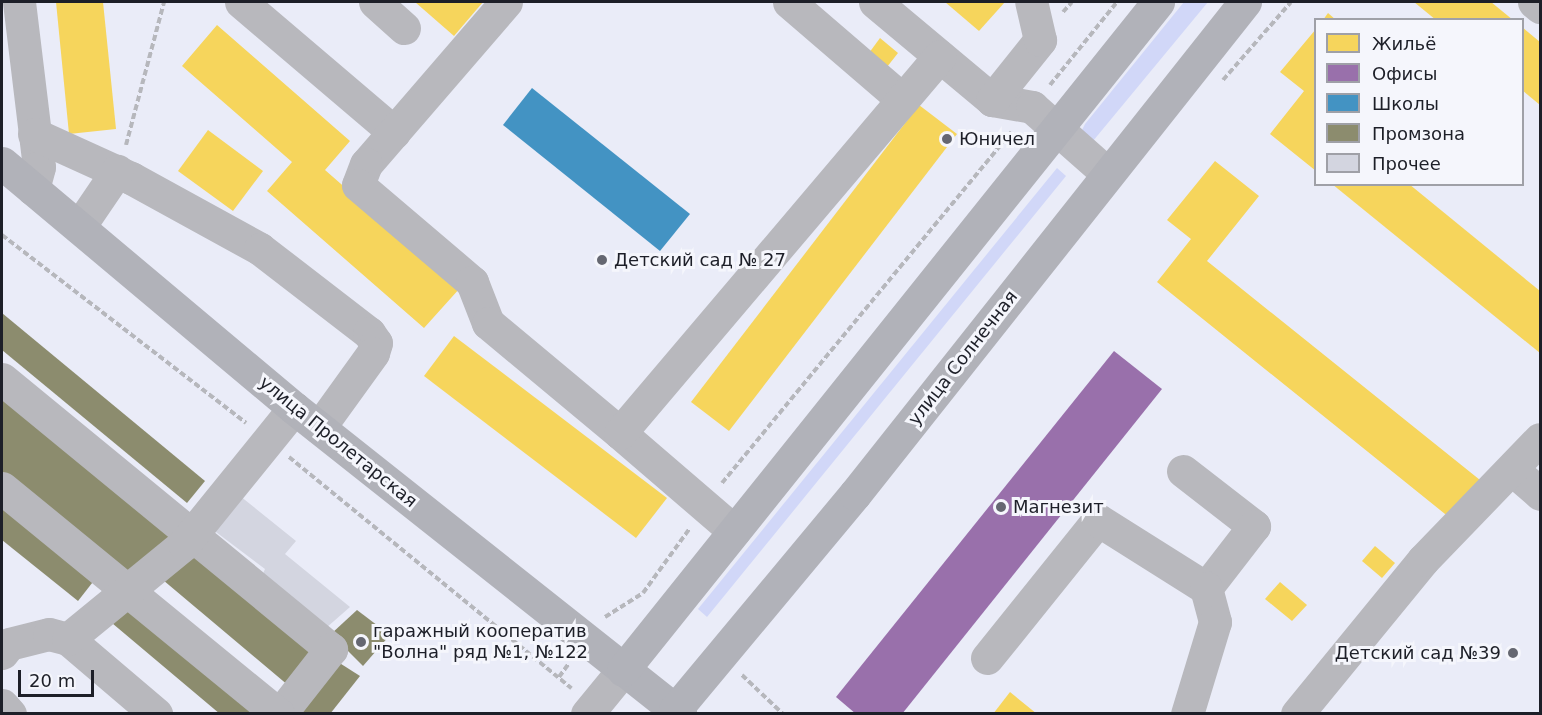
<!DOCTYPE html>
<html>
<head>
<meta charset="utf-8">
<style>
  body { margin:0 }
  #map { position:relative; width:1542px; height:715px; overflow:hidden; background:#eaecf8; font-family:"DejaVu Sans",sans-serif }
  div>[style] { position:absolute }
  .green>* { inset:0; background:#d1d7f8 }
  .homes>* { inset:0; background:#f6d55c }
  .offices>* { inset:0; background:#9970ab }
  .schools>* { inset:0; background:#4393c3 }
  .industry>* { inset:0; background:#8c8c6e }
  .building>* { inset:0; background:#d3d5e0 }
  .path>* { height:4px; margin-top:-2px; transform-origin:0; background:repeating-linear-gradient(90deg,#b6b7bc 0 6px,transparent 0 9px) }
  .minor>* { height:33px; margin:-16.5px; padding:0 16.5px; transform-origin:16.5px; border-radius:16.5px; background:#b8b8bd }
  .major>* { height:33px; margin:-16.5px; padding:0 16.5px; transform-origin:16.5px; border-radius:16.5px; background:#b1b2b9 }
  .dots>* { width:16px; height:16px; translate:-50% -50%; box-sizing:border-box; border:3px solid #f5f6fc; border-radius:50% }
  span { translate:-50% -50%; white-space:nowrap; text-align:center; line-height:1.15; -webkit-text-stroke:6px #f5f6fc; paint-order:stroke }
  .poi-label { font-size:18px; color:#1d1f28 }
  .left { translate:0 -50%; text-align:left }
  .right { translate:-100% -50%; text-align:right }
  .street-label { font-size:18px; color:#1d1f28 }
  .frame { position:absolute; inset:0; border:3px solid #1d1f28; pointer-events:none }
  .legend { position:absolute; left:1314px; top:18px; width:210px; height:168px; box-sizing:border-box; background:#f5f6fc; border:2px solid #9fa0a7; margin:0; padding:8px 10px; list-style:none; font-size:18px; color:#1d1f28 }
  .legend li { display:flex; align-items:center; gap:12px; height:30px }
  .legend b { width:30px; border:2px solid #9fa0a7 }
  .scale { position:absolute; left:18px; top:670px; width:76px; height:27px; box-sizing:border-box; border:3px solid #1d1f28; border-top:0; padding-left:8px; font-size:18px; line-height:21px; white-space:nowrap; color:#1d1f28; -webkit-text-stroke:4px #f5f6fc; paint-order:stroke }
</style>
</head>
<body>
<div id="map">
  <div class="green">
    <div style="clip-path:polygon(1184px 2px,1208px 2px,1093px 141px,1081px 132px,1085px 124px)"></div>
    <div style="clip-path:polygon(1057px 168px,1066px 176px,707px 617px,698px 609px)"></div>
  </div>
  <div class="homes">
    <div style="clip-path:polygon(56px 2px,103px 2px,116px 129px,69px 134px)"></div>
    <div style="clip-path:polygon(415px 2px,483px 2px,454px 36px)"></div>
    <div style="clip-path:polygon(945px 2px,1005px 2px,979px 31px)"></div>
    <div style="clip-path:polygon(1414px 2px,1491px 2px,1513px 20px,1436px 20px)"></div>
    <div style="clip-path:polygon(1328px 13px,1336px 20px,1323px 20px)"></div>
    <div style="clip-path:polygon(217px 25px,350px 141px,325px 170px,460px 288px,424px 328px,267px 191px,292px 162px,182px 66px)"></div>
    <div style="clip-path:polygon(1522px 27px,1540px 42px,1540px 105px,1522px 90px)"></div>
    <div style="clip-path:polygon(1316px 29px,1316px 171px,1270px 134px,1304px 91px,1280px 72px)"></div>
    <div style="clip-path:polygon(880px 38px,898px 53px,887px 67px,869px 53px)"></div>
    <div style="clip-path:polygon(919px 105px,957px 134px,729px 431px,691px 402px)"></div>
    <div style="clip-path:polygon(208px 130px,263px 171px,233px 211px,178px 171px)"></div>
    <div style="clip-path:polygon(1215px 161px,1259px 196px,1207px 261px,1480px 480px,1450px 518px,1157px 282px,1191px 239px,1167px 220px)"></div>
    <div style="clip-path:polygon(1332px 184px,1409px 184px,1540px 291px,1540px 353px)"></div>
    <div style="clip-path:polygon(454px 336px,667px 498px,636px 538px,424px 376px)"></div>
    <div style="clip-path:polygon(1375px 546px,1395px 563px,1382px 578px,1362px 561px)"></div>
    <div style="clip-path:polygon(1280px 582px,1307px 605px,1292px 621px,1265px 599px)"></div>
    <div style="clip-path:polygon(1010px 692px,1037px 714px,993px 714px)"></div>
  </div>
  <div class="offices">
    <div style="clip-path:polygon(1114px 351px,1162px 389px,902px 714px,856px 714px,836px 697px)"></div>
  </div>
  <div class="schools">
    <div style="clip-path:polygon(532px 88px,690px 214px,660px 251px,503px 125px)"></div>
  </div>
  <div class="industry">
    <div style="clip-path:polygon(2px 313px,205px 481px,187px 503px,2px 350px)"></div>
    <div style="clip-path:polygon(2px 391px,176px 539px,130px 578px,2px 475px)"></div>
    <div style="clip-path:polygon(2px 502px,96px 578px,78px 601px,2px 540px)"></div>
    <div style="clip-path:polygon(193px 545px,319px 651px,289px 686px,163px 580px)"></div>
    <div style="clip-path:polygon(124px 596px,265px 714px,220px 714px,106px 618px)"></div>
    <div style="clip-path:polygon(357px 610px,390px 635px,363px 666px,331px 634px)"></div>
    <div style="clip-path:polygon(338px 662px,360px 676px,330px 714px,298px 714px)"></div>
  </div>
  <div class="building">
    <div style="clip-path:polygon(240px 496px,296px 541px,285px 554px,350px 607px,326px 628px,261px 578px,265px 569px,212px 529px)"></div>
  </div>
  <div class="path">
    <div style="left:1063px;top:12px;width:13px;rotate:-48deg"></div>
    <div style="left:1223px;top:80px;width:103px;rotate:-48.9deg"></div>
    <div style="left:1050px;top:85px;width:107px;rotate:-51.1deg"></div>
    <div style="left:126px;top:145px;width:148px;rotate:-75.1deg"></div>
    <div style="left:2px;top:235px;width:308px;rotate:37.6deg"></div>
    <div style="left:289px;top:457px;width:365px;rotate:39.3deg"></div>
    <div style="left:722px;top:483px;width:455px;rotate:-50.5deg"></div>
    <div style="left:605px;top:617px;width:45px;rotate:-32.3deg"></div>
    <div style="left:643px;top:593px;width:80px;rotate:-54.1deg"></div>
    <div style="left:742px;top:675px;width:57px;rotate:43.6deg"></div>
    <div style="left:559px;top:677px;width:17px;rotate:-54deg"></div>
  </div>
  <div class="minor">
    <div style="left:19px;top:2px;width:166px;rotate:83.1deg"></div>
    <div style="left:39px;top:167px;width:23px;rotate:105deg"></div>
    <div style="left:241px;top:2px;width:201px;rotate:40.4deg"></div>
    <div style="left:375px;top:2px;width:39px;rotate:42deg"></div>
    <div style="left:506px;top:2px;width:214px;rotate:130.8deg"></div>
    <div style="left:366px;top:164px;width:22px;rotate:111deg"></div>
    <div style="left:358px;top:185px;width:150px;rotate:40.4deg"></div>
    <div style="left:472px;top:282px;width:44px;rotate:68.7deg"></div>
    <div style="left:488px;top:323px;width:172px;rotate:39.8deg"></div>
    <div style="left:789px;top:2px;width:150px;rotate:40.7deg"></div>
    <div style="left:875px;top:2px;width:153px;rotate:39.9deg"></div>
    <div style="left:992px;top:100px;width:41px;rotate:9.9deg"></div>
    <div style="left:1032px;top:107px;width:101px;rotate:41.4deg"></div>
    <div style="left:1534px;top:2px;width:8px;rotate:40deg"></div>
    <div style="left:992px;top:100px;width:77px;rotate:-51.3deg"></div>
    <div style="left:1040px;top:40px;width:39px;rotate:-103deg"></div>
    <div style="left:34px;top:134px;width:107px;rotate:24.4deg"></div>
    <div style="left:131px;top:178px;width:147px;rotate:28.8deg"></div>
    <div style="left:260px;top:249px;width:138px;rotate:37.6deg"></div>
    <div style="left:369px;top:333px;width:12px;rotate:55deg"></div>
    <div style="left:376px;top:343px;width:10px;rotate:107deg"></div>
    <div style="left:373px;top:353px;width:92px;rotate:125.8deg"></div>
    <div style="left:79px;top:227px;width:68px;rotate:-55.8deg"></div>
    <div style="left:2px;top:379px;width:426px;rotate:39.4deg"></div>
    <div style="left:331px;top:649px;width:83px;rotate:128.1deg"></div>
    <div style="left:1183px;top:471px;width:90px;rotate:37.8deg"></div>
    <div style="left:1254px;top:526px;width:78px;rotate:127.7deg"></div>
    <div style="left:1514px;top:471px;width:35px;rotate:41deg"></div>
    <div style="left:2px;top:488px;width:357px;rotate:39.3deg"></div>
    <div style="left:734px;top:531px;width:150px;rotate:-139.3deg"></div>
    <div style="left:620px;top:433px;width:494px;rotate:-49.7deg"></div>
    <div style="left:68px;top:639px;width:116px;rotate:40.4deg"></div>
    <div style="left:2px;top:653px;width:11px;rotate:-52deg"></div>
    <div style="left:9px;top:644px;width:41px;rotate:-14deg"></div>
    <div style="left:49px;top:634px;width:20px;rotate:15deg"></div>
    <div style="left:68px;top:639px;width:150px;rotate:-39.3deg"></div>
    <div style="left:184px;top:544px;width:175px;rotate:-51deg"></div>
    <div style="left:987px;top:658px;width:177px;rotate:-51.2deg"></div>
    <div style="left:1098px;top:520px;width:128px;rotate:32.2deg"></div>
    <div style="left:1206px;top:588px;width:35px;rotate:75deg"></div>
    <div style="left:1215px;top:622px;width:96px;rotate:106.9deg"></div>
    <div style="left:2px;top:705px;width:12px;rotate:48deg"></div>
    <div style="left:587px;top:714px;width:57px;rotate:-50.7deg"></div>
    <div style="left:1297px;top:714px;width:199px;rotate:-50.7deg"></div>
    <div style="left:1423px;top:560px;width:168px;rotate:-46deg"></div>
  </div>
  <div class="major">
    <div style="left:2px;top:163px;width:381px;rotate:40deg"></div>
    <div style="left:294px;top:408px;width:493px;rotate:38.4deg"></div>
    <div style="left:623px;top:670px;width:856px;rotate:-51.31deg"></div>
    <div style="left:675px;top:710px;width:281px;rotate:-50.2deg"></div>
    <div style="left:855px;top:494px;width:628px;rotate:-51.6deg"></div>
  </div>
  <div class="dots">
    <div style="left:947px;top:139px;background:#656771"></div>
    <div style="left:602px;top:260px;background:#656771"></div>
    <div style="left:1001px;top:507px;background:#656771"></div>
    <div style="left:361px;top:642px;background:#656771"></div>
    <div style="left:1513px;top:653px;background:#656771"></div>
  </div>
  <div class="poi-label">
    <span class="left" style="left:959px;top:139px">Юничел</span>
    <span class="left" style="left:614px;top:260px">Детский сад № 27</span>
    <span class="left" style="left:1013px;top:507px">Магнезит</span>
    <span class="left" style="left:373px;top:642px">гаражный кооператив<br>"Волна" ряд №1, №122</span>
    <span class="right" style="left:1501px;top:653px">Детский сад №39</span>
  </div>
  <div class="street-label">
    <span style="left:963px;top:358px;rotate:-52deg">улица Солнечная</span>
    <span style="left:338px;top:442px;rotate:39deg">улица Пролетарская</span>
  </div>
  <div class="frame"></div>
  <ul class="legend">
  <li><b style="height:16px;background:#f6d55c"></b>Жильё</li>
  <li><b style="height:16px;background:#9970ab"></b>Офисы</li>
  <li><b style="height:16px;background:#4393c3"></b>Школы</li>
  <li><b style="height:16px;background:#8c8c6e"></b>Промзона</li>
  <li><b style="height:16px;background:#d3d5e0"></b>Прочее</li>
  </ul>
  <div class="scale">20 m</div>
</div>
</body>
</html>
